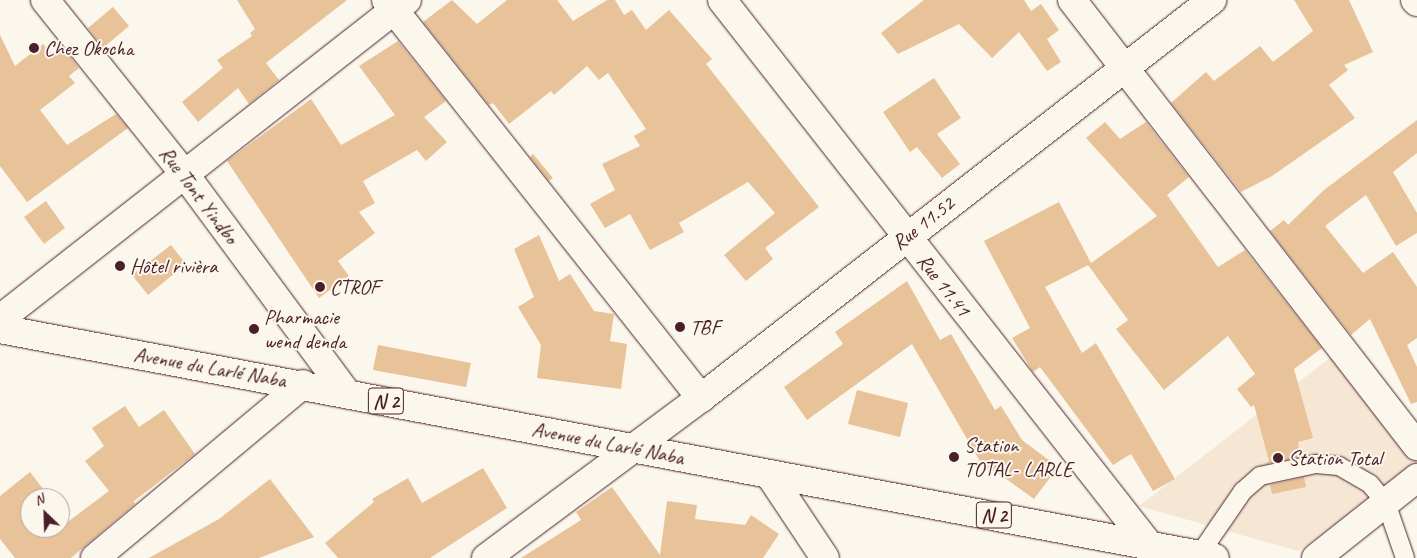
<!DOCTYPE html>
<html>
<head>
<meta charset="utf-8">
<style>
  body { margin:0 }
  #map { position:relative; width:1417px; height:558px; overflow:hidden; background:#fbf7ec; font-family:Caveat,sans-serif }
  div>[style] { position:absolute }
  .built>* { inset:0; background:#f5e7d3 }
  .building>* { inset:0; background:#e8c298 }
  .roads { filter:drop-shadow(0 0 1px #4a1f2b) drop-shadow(0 0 1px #4a1f2b) }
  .lane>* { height:18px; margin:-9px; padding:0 9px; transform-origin:9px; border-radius:9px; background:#fbf7ec }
  .street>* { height:28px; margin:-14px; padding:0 14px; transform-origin:14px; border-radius:14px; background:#fbf7ec }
  .secondary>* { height:28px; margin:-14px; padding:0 14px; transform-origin:14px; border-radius:14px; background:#fbf7ec }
  .primary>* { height:28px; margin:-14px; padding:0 14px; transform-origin:14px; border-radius:14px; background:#fbf7ec }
  .dots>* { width:14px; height:14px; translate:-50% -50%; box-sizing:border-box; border:2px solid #fbf7ec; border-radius:50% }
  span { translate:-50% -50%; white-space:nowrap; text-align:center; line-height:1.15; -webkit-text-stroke:4px #fbf7ec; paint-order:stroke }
  .shield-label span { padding:1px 4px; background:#fbf7ec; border:1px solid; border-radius:4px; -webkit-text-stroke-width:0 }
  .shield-label { font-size:20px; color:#4a1f2b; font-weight:700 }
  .poi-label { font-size:21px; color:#4a1f2b }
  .left { translate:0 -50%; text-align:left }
  .street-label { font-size:21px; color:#4a1f2b }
  .north { position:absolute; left:20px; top:488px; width:50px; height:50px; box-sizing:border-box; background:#fbf7ec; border:1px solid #b4a19f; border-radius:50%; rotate:336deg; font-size:14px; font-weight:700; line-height:20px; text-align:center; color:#4a1f2b }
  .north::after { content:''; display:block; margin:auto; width:18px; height:22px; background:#4a1f2b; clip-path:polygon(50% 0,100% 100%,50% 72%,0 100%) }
</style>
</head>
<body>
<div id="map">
  <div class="built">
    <div style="clip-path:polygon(1340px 350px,1417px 453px,1417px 467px,1298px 551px,1139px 506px)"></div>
  </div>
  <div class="building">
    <div style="clip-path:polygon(237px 0,347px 0,266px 63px,279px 80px,249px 104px,238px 88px,198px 122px,182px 102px,223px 68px,217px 60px,252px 36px,250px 33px,255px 29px)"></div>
    <div style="clip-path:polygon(452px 0,477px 24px,507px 0,557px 0,573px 21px,607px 0,615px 0,624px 15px,632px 10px,646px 30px,669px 10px,712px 59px,706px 64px,819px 207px,765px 248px,773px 259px,746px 281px,724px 255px,775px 213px,748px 182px,679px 223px,684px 232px,650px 250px,630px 214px,605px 228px,590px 204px,615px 190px,602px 164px,640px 146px,634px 136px,646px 129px,608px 73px,599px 80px,587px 66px,554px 95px,551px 91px,509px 124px,493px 103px,489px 105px,423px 22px)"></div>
    <div style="clip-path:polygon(924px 0,1024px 0,1031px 11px,1041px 4px,1059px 30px,1047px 39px,1061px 62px,1047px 71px,1019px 32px,992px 58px,959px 24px,898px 54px,881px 33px)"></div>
    <div style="clip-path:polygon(1294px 0,1349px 0,1373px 52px,1344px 65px,1348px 70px,1329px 85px,1355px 118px,1272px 176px,1241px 192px,1171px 103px,1206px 72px,1214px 81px,1260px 46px,1273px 62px,1313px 31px)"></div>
    <div style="clip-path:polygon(113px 7px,129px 26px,103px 48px,88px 28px)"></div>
    <div style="clip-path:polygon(0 35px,15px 66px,43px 44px,54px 56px,64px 48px,79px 68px,69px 76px,75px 83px,40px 110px,67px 145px,116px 114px,128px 128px,27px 202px,0 166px)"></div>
    <div style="clip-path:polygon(398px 41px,446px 101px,424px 117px,447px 142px,426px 161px,417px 150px,363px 181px,375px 203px,359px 212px,375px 233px,338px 261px,349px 276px,319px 298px,227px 161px,311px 99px,341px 145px,395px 115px,359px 66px)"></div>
    <div style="clip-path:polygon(934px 78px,961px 118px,937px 134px,960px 164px,942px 178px,917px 147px,910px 152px,883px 112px)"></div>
    <div style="clip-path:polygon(1417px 120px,1417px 153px,1393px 172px,1417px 213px,1417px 233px,1396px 246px,1366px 195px,1325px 226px,1363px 273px,1393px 252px,1417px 287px,1417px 338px,1407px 345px,1417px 367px,1417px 402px,1411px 404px,1370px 319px,1351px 335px,1270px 231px,1284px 220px,1288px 225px,1324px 190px)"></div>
    <div style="clip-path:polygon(1105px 122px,1120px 139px,1146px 122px,1189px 177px,1167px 195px,1218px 267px,1245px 250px,1322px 348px,1294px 369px,1313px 438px,1298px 442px,1300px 457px,1266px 464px,1269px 461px,1254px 405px,1251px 407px,1237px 389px,1255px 374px,1228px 336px,1164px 390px,1116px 329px,1128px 320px,1088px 265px,1045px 287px,1082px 353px,1096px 343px,1175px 479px,1153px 491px,1131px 454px,1113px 465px,1040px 367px,1033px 372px,1012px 338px,1030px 328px,984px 241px,1059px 202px,1091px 263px,1157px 216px,1086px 138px)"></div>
    <div style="clip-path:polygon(533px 154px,553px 178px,549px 181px,530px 157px)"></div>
    <div style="clip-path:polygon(46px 201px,65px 228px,44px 244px,24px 217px)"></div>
    <div style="clip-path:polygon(539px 235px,559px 281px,570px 274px,594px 311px,614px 314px,610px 341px,627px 344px,621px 389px,537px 378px,541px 345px,518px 307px,534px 297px,514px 249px)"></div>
    <div style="clip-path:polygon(171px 245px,186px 264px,148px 295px,132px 275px)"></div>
    <div style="clip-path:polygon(907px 281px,940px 340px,951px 334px,995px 410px,1001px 406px,1022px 440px,1058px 467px,1034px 499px,995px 471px,985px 470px,912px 344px,807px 420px,784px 387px,843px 344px,835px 332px)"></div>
    <div style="clip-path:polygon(378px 345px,471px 363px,466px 387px,373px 370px)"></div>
    <div style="clip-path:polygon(857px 390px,908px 403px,900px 437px,848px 424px)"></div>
    <div style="clip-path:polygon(125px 406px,139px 427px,164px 410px,195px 454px,134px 501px,135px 504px,71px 558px,15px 558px,0 539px,0 496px,30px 472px,50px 498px,30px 498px,30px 528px,60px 528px,60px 510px,69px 521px,109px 491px,85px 461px,104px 446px,92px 428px)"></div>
    <div style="clip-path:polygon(483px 468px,507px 508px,430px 558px,338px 558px,325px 543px,374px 502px,372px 499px,408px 478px,422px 503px)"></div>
    <div style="clip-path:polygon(1304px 477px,1306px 487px,1272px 494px,1270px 485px)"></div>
    <div style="clip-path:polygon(270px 479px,314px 537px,259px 558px,149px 558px,219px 519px)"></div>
    <div style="clip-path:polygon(612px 487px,660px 555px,667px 501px,697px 505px,695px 519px,745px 525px,751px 515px,779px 534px,763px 558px,521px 558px,581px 520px,576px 512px)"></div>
  </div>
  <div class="roads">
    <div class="lane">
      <div style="left:1199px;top:555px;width:78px;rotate:-55.5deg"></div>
      <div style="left:1243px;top:491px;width:23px;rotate:-41deg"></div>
      <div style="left:1260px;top:476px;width:57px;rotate:-12.1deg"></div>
      <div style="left:1316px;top:464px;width:23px;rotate:5deg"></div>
      <div style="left:1339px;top:466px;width:36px;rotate:30deg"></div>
      <div style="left:1370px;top:484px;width:25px;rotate:50deg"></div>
      <div style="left:1386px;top:503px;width:58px;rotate:70.9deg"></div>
    </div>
    <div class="street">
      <div style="left:45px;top:0;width:221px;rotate:51.3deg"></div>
      <div style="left:183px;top:172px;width:276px;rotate:53.5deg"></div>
      <div style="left:386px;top:0;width:508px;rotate:51.64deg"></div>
      <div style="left:722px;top:0;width:692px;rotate:51.92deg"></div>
      <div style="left:1072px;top:0;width:564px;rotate:52.28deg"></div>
      <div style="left:1415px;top:0;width:3px;rotate:45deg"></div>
      <div style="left:0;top:319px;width:517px;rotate:-38.09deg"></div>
      <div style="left:771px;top:477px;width:97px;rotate:56.3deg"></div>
      <div style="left:95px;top:558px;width:271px;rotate:-39.9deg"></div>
      <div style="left:486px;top:558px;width:268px;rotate:-36.7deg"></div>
      <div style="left:701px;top:398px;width:648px;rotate:-37.91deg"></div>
    </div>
    <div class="secondary">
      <div style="left:1316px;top:558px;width:129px;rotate:-38.4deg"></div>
    </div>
    <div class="primary">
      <div style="left:0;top:329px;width:1236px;rotate:10.67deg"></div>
    </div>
  </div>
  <div class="dots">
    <div style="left:34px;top:48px;background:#4a1f2b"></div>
    <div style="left:120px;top:266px;background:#4a1f2b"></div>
    <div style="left:320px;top:287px;background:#4a1f2b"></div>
    <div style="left:680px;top:327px;background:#4a1f2b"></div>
    <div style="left:254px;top:329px;background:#4a1f2b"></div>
    <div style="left:954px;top:457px;background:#4a1f2b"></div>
    <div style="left:1278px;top:458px;background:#4a1f2b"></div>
  </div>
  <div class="shield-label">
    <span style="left:386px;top:401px">N 2</span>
    <span style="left:994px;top:515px">N 2</span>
  </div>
  <div class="poi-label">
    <span class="left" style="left:44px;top:48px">Chez Okocha</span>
    <span class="left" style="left:130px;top:266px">Hôtel rivièra</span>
    <span class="left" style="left:330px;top:287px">CTROF</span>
    <span class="left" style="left:264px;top:329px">Pharmacie<br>wend denda</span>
    <span class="left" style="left:690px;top:327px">TBF</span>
    <span class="left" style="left:964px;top:457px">Station<br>TOTAL- LARLE</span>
    <span class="left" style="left:1288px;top:458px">Station Total</span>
  </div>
  <div class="street-label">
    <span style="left:199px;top:195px;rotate:53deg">Rue Tont Yindbo</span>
    <span style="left:923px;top:223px;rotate:-38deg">Rue 11.52</span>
    <span style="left:944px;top:285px;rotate:52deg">Rue 11.41</span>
    <span style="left:210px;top:367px;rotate:10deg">Avenue du Larlé Naba</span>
    <span style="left:608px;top:443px;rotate:11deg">Avenue du Larlé Naba</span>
  </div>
  <div class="north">N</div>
</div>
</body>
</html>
